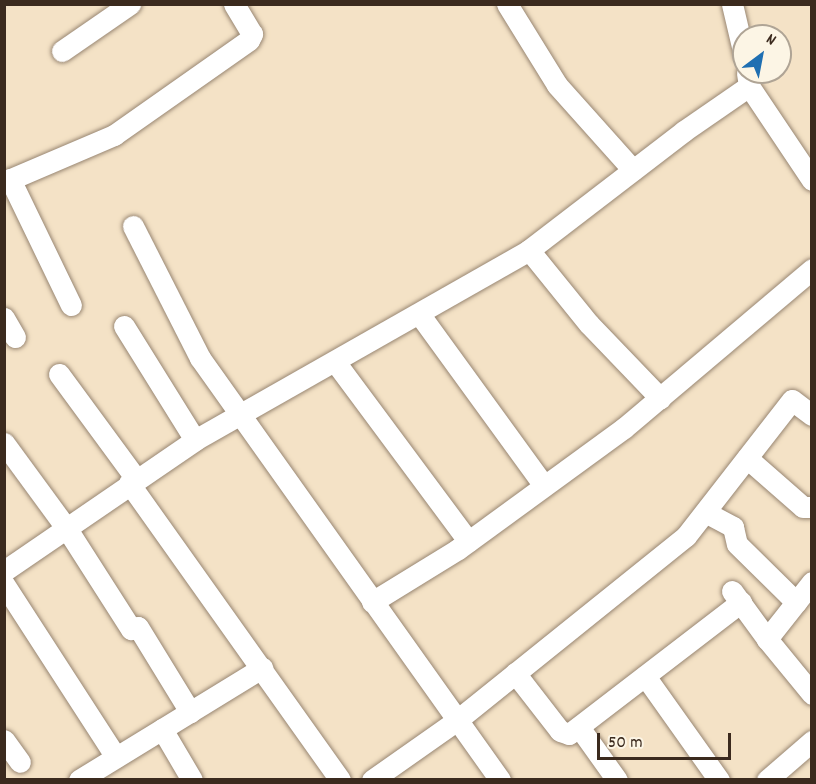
<!DOCTYPE html>
<html>
<head>
<meta charset="utf-8">
<style>
  body { margin:0 }
  #map { position:relative; width:816px; height:784px; overflow:hidden; background:#f4e2c6; font-family:Dekko,sans-serif }
  div>[style] { position:absolute }
  .roads { filter:drop-shadow(0 0 2px #988672) drop-shadow(0 0 2px #988672) }
  .street>* { height:21px; margin:-10.5px; padding:0 10.5px; transform-origin:10.5px; border-radius:10.5px; background:#fff }
  span { translate:-50% -50%; white-space:nowrap; text-align:center; line-height:1.15; -webkit-text-stroke:4.5px #fcf5e5; paint-order:stroke }
  .frame { position:absolute; inset:0; border:6px solid #3b2a1e; pointer-events:none }
  .north { position:absolute; left:732px; top:24px; width:60px; height:60px; box-sizing:border-box; background:#fcf5e5; border:2px solid #afa495; border-radius:50%; rotate:32deg; font-size:16px; font-weight:700; line-height:24px; text-align:center; color:#3b2a1e }
  .north::after { content:''; display:block; margin:auto; width:21px; height:27px; background:#1f6fb2; clip-path:polygon(50% 0,100% 100%,50% 72%,0 100%) }
  .scale { position:absolute; left:597px; top:733px; width:134px; height:27px; box-sizing:border-box; border:3px solid #3b2a1e; border-top:0; padding-left:8px; font-size:18px; line-height:21px; white-space:nowrap; color:#3b2a1e; -webkit-text-stroke:4px #fcf5e5; paint-order:stroke }
</style>
</head>
<body>
<div id="map">
  <div class="roads">
    <div class="street">
      <div style="left:507px;top:4px;width:95px;rotate:58.3deg"></div>
      <div style="left:557px;top:85px;width:114px;rotate:48.2deg"></div>
      <div style="left:732px;top:4px;width:52px;rotate:76.8deg"></div>
      <div style="left:62px;top:51px;width:83px;rotate:-34.7deg"></div>
      <div style="left:747px;top:73px;width:13px;rotate:81deg"></div>
      <div style="left:749px;top:86px;width:113px;rotate:56.2deg"></div>
      <div style="left:10px;top:179px;width:140px;rotate:64.2deg"></div>
      <div style="left:4px;top:182px;width:120px;rotate:-23.1deg"></div>
      <div style="left:114px;top:135px;width:165px;rotate:-35.1deg"></div>
      <div style="left:249px;top:40px;width:7px;rotate:-63deg"></div>
      <div style="left:252px;top:34px;width:35px;rotate:-121deg"></div>
      <div style="left:133px;top:226px;width:148px;rotate:63.1deg"></div>
      <div style="left:200px;top:358px;width:518px;rotate:54.59deg"></div>
      <div style="left:529px;top:250px;width:95px;rotate:51deg"></div>
      <div style="left:589px;top:324px;width:103px;rotate:46.2deg"></div>
      <div style="left:420px;top:315px;width:209px;rotate:54deg"></div>
      <div style="left:4px;top:318px;width:22px;rotate:60deg"></div>
      <div style="left:124px;top:326px;width:134px;rotate:58.1deg"></div>
      <div style="left:336px;top:363px;width:222px;rotate:53.4deg"></div>
      <div style="left:59px;top:374px;width:130px;rotate:53.7deg"></div>
      <div style="left:4px;top:443px;width:107px;rotate:53.8deg"></div>
      <div style="left:67px;top:529px;width:119px;rotate:57.4deg"></div>
      <div style="left:131px;top:629px;width:7px;rotate:-16deg"></div>
      <div style="left:138px;top:627px;width:100px;rotate:58.5deg"></div>
      <div style="left:747px;top:458px;width:74px;rotate:41.2deg"></div>
      <div style="left:803px;top:507px;width:9px"></div>
      <div style="left:129px;top:483px;width:364px;rotate:54.6deg"></div>
      <div style="left:705px;top:512px;width:32px;rotate:28deg"></div>
      <div style="left:733px;top:527px;width:17px;rotate:77deg"></div>
      <div style="left:737px;top:544px;width:83px;rotate:44.5deg"></div>
      <div style="left:4px;top:571px;width:232px;rotate:-34.4deg"></div>
      <div style="left:195px;top:440px;width:384px;rotate:-29.6deg"></div>
      <div style="left:529px;top:250px;width:195px;rotate:-37.5deg"></div>
      <div style="left:684px;top:131px;width:79px;rotate:-34.7deg"></div>
      <div style="left:812px;top:582px;width:73px;rotate:128.3deg"></div>
      <div style="left:767px;top:639px;width:71px;rotate:50.7deg"></div>
      <div style="left:4px;top:584px;width:206px;rotate:57.1deg"></div>
      <div style="left:732px;top:591px;width:59px;rotate:53.9deg"></div>
      <div style="left:372px;top:602px;width:101px;rotate:-31.6deg"></div>
      <div style="left:458px;top:549px;width:205px;rotate:-36.1deg"></div>
      <div style="left:624px;top:428px;width:246px;rotate:-40.2deg"></div>
      <div style="left:515px;top:673px;width:73px;rotate:52.2deg"></div>
      <div style="left:560px;top:731px;width:9px;rotate:18deg"></div>
      <div style="left:569px;top:734px;width:217px;rotate:-37.5deg"></div>
      <div style="left:645px;top:676px;width:128px;rotate:54.6deg"></div>
      <div style="left:579px;top:727px;width:65px;rotate:54.4deg"></div>
      <div style="left:162px;top:729px;width:59px;rotate:59.5deg"></div>
      <div style="left:4px;top:740px;width:27px;rotate:54deg"></div>
      <div style="left:79px;top:780px;width:215px;rotate:-31.5deg"></div>
      <div style="left:372px;top:780px;width:103px;rotate:-35.1deg"></div>
      <div style="left:456px;top:721px;width:295px;rotate:-38.8deg"></div>
      <div style="left:686px;top:536px;width:172px;rotate:-52.1deg"></div>
      <div style="left:792px;top:400px;width:25px;rotate:37deg"></div>
      <div style="left:767px;top:780px;width:60px;rotate:-40.9deg"></div>
    </div>
  </div>
  <div class="frame"></div>
  <div class="north">N</div>
  <div class="scale">50 m</div>
</div>
</body>
</html>
